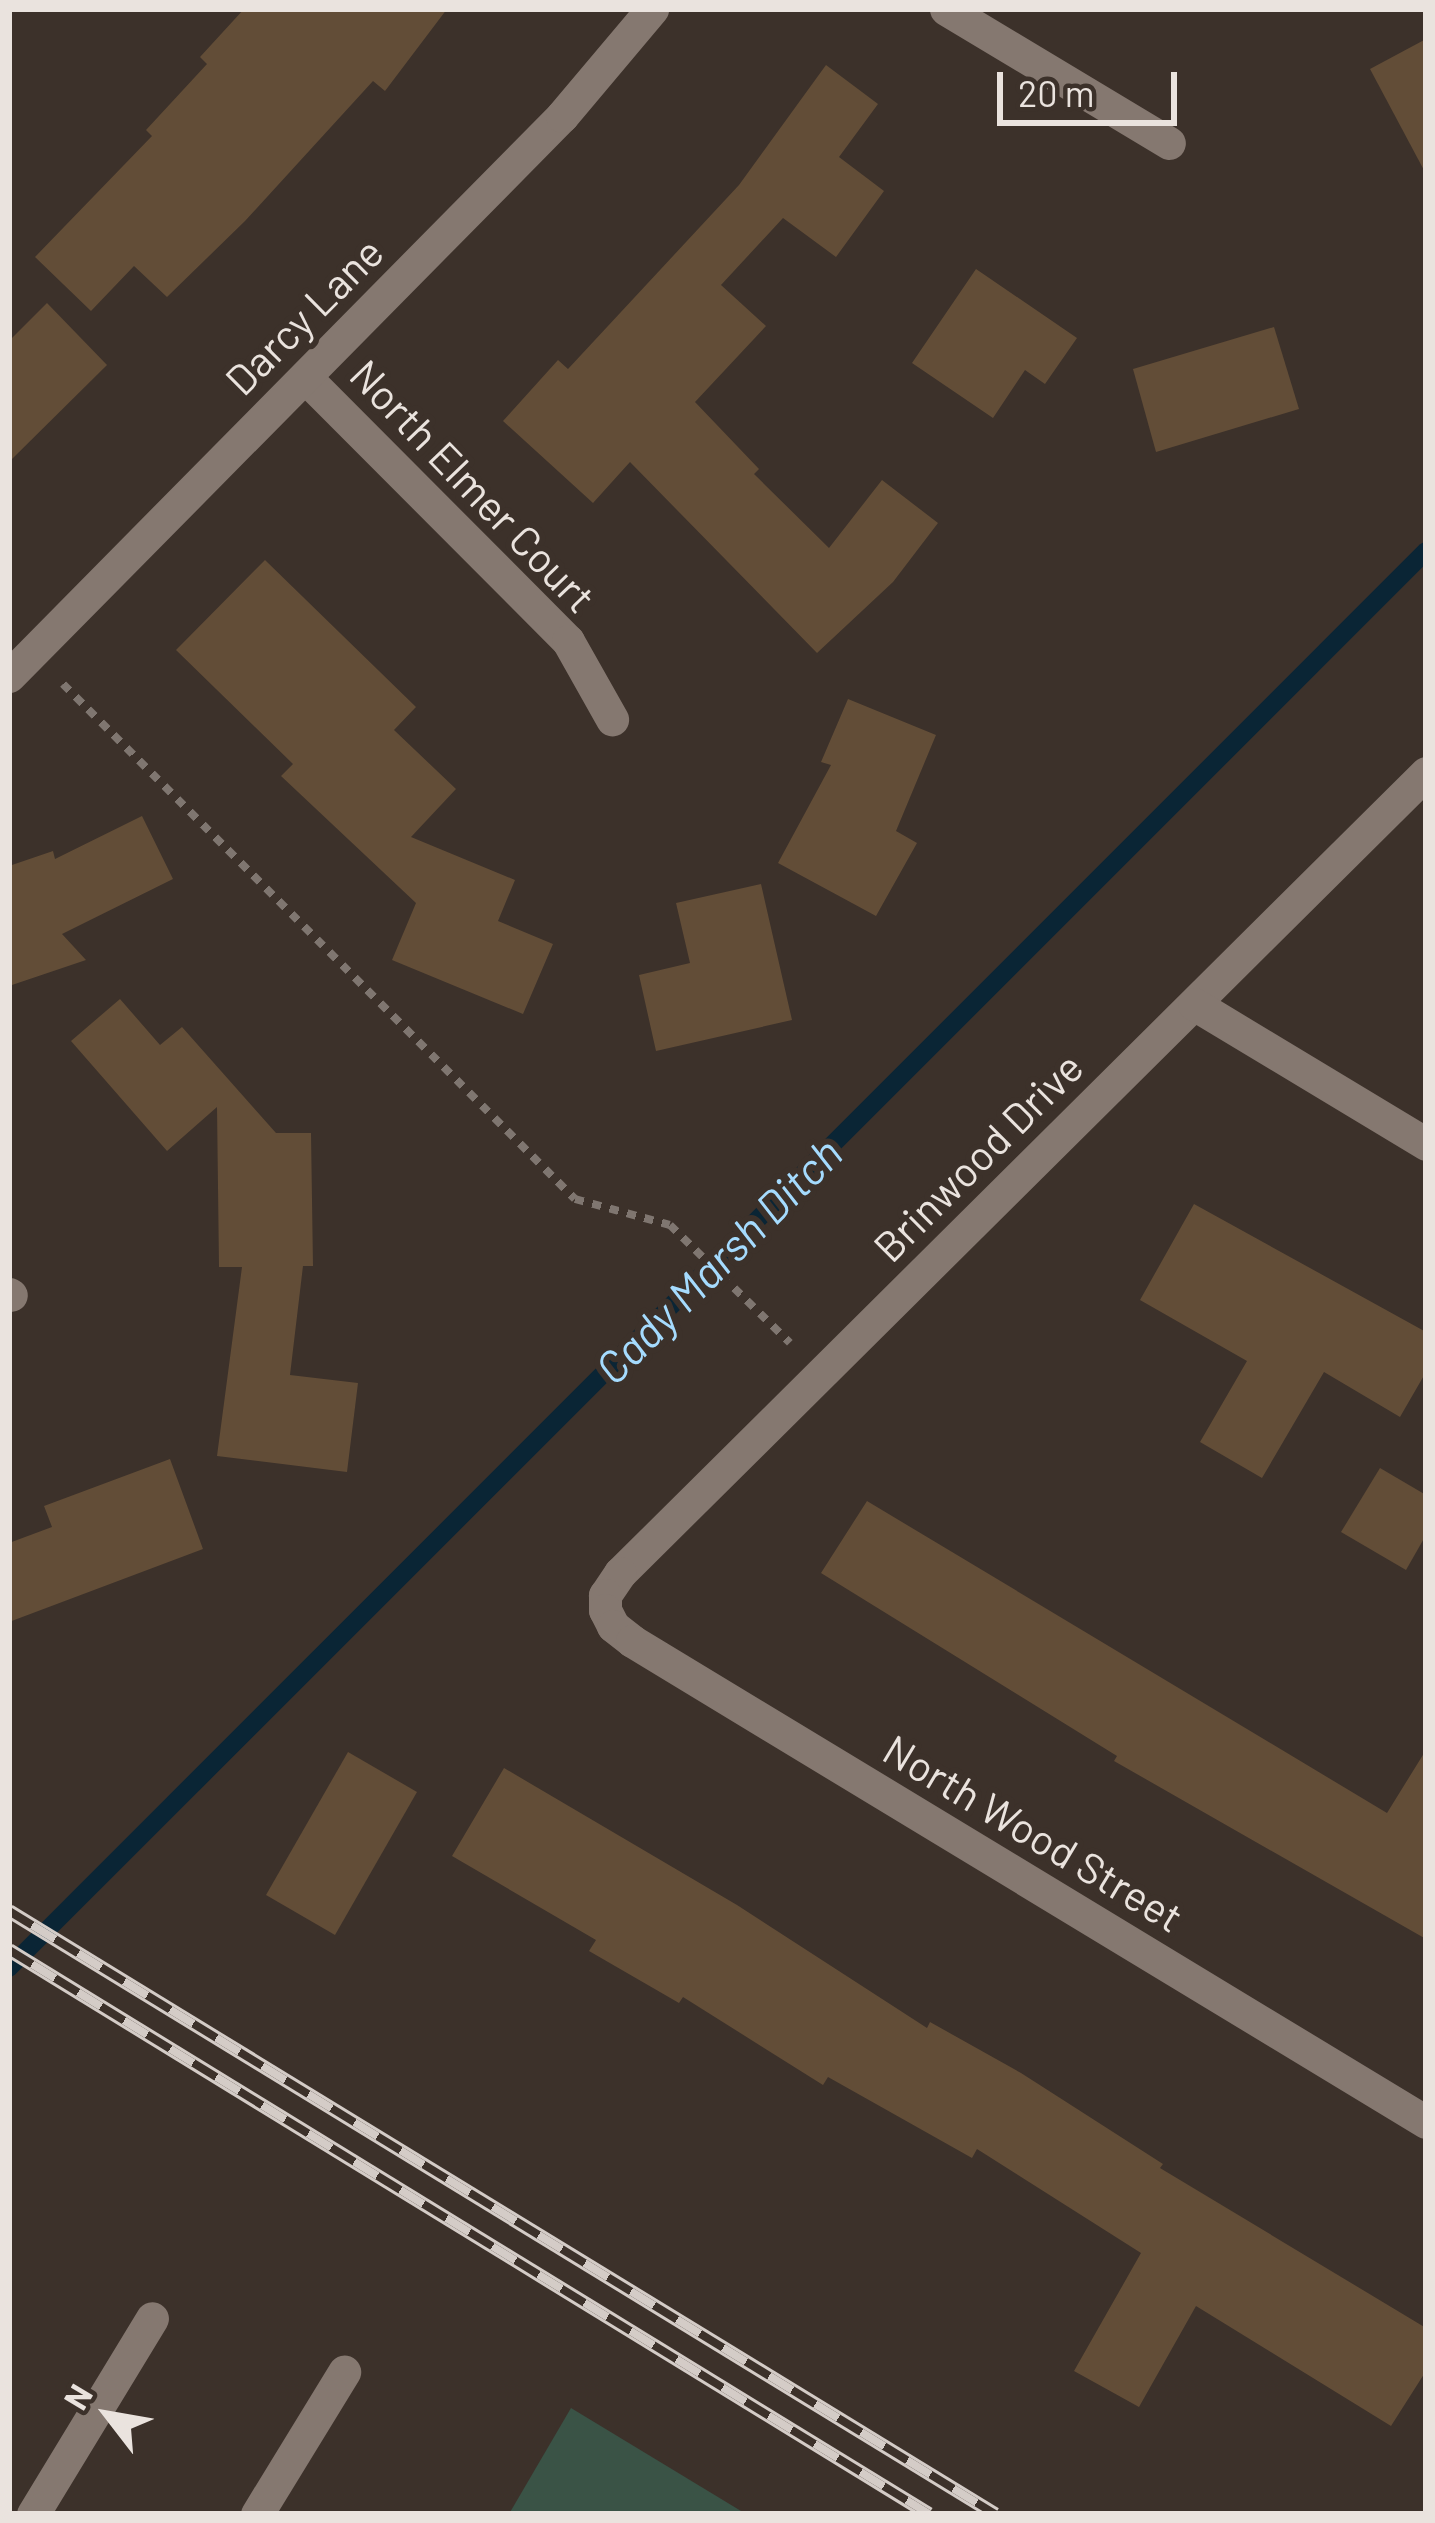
<!DOCTYPE html>
<html>
<head>
<meta charset="utf-8">
<style>
  body { margin:0 }
  #map { position:relative; width:1435px; height:2523px; overflow:hidden; background:#3c312a; font-family:Barlow,sans-serif }
  div>[style] { position:absolute }
  .green>* { inset:0; background:#3a5346 }
  .stream>* { height:18px; margin:-9px; padding:0 9px; transform-origin:9px; border-radius:9px; background:#0a2535 }
  .building>* { inset:0; background:#624d37 }
  .path>* { height:8px; margin-top:-4px; transform-origin:0; background:repeating-linear-gradient(90deg,#7f7670 0 9px,transparent 0 18px) }
  .service>* { height:33px; margin:-16.5px; padding:0 16.5px; transform-origin:16.5px; border-radius:16.5px; background:#857870 }
  .minor>* { height:33px; margin:-16.5px; padding:0 16.5px; transform-origin:16.5px; border-radius:16.5px; background:#857870 }
  .rail>* { height:14px; margin-top:-7px; transform-origin:0; background:repeating-linear-gradient(90deg,#3c312a 0 27px,#d4ccc7 0 54px); box-sizing:border-box; border-block:3px solid #d4ccc7 }
  span { translate:-50% -50%; white-space:nowrap; text-align:center; line-height:1.15; -webkit-text-stroke:12px #3c312a; paint-order:stroke }
  .street-label { font-size:42px; color:#eae3de }
  .water-label { font-size:45px; color:#a5dbfe; font-style:italic }
  .frame { position:absolute; inset:0; border:12px solid #eae3de; pointer-events:none }
  .north { position:absolute; left:48px; top:2355px; width:120px; height:120px; -webkit-text-stroke:9px #3c312a; paint-order:stroke; rotate:301deg; font-size:33px; font-weight:700; line-height:48px; text-align:center; color:#eae3de }
  .north::after { content:''; display:block; margin:auto; width:42px; height:54px; background:#eae3de; clip-path:polygon(50% 0,100% 100%,50% 72%,0 100%) }
  .scale { position:absolute; left:997px; top:72px; width:180px; height:54px; box-sizing:border-box; border:6px solid #eae3de; border-top:0; padding-left:15px; font-size:36px; line-height:42px; white-space:nowrap; color:#eae3de; -webkit-text-stroke:9px #3c312a; paint-order:stroke }
</style>
</head>
<body>
<div id="map">
  <div class="green">
    <div style="clip-path:polygon(571px 2408px,746px 2514px,509px 2514px)"></div>
  </div>
  <div class="stream">
    <div style="left:9px;top:1968px;width:2004px;rotate:-45deg"></div>
  </div>
  <div class="building">
    <div style="clip-path:polygon(244px 9px,447px 9px,385px 91px,373px 81px,245px 221px,167px 297px,134px 266px,91px 311px,35px 257px,152px 136px,146px 130px,207px 64px,200px 57px)"></div>
    <div style="clip-path:polygon(1426px 39px,1426px 174px,1370px 69px)"></div>
    <div style="clip-path:polygon(826px 65px,878px 104px,839px 157px,884px 191px,836px 257px,783px 218px,721px 285px,766px 326px,695px 402px,759px 469px,754px 474px,829px 548px,882px 480px,938px 523px,893px 582px,817px 653px,630px 462px,593px 503px,503px 421px,558px 360px,568px 369px,739px 185px)"></div>
    <div style="clip-path:polygon(976px 269px,1077px 338px,1045px 384px,1025px 370px,993px 418px,912px 363px)"></div>
    <div style="clip-path:polygon(47px 303px,107px 365px,9px 462px,9px 341px)"></div>
    <div style="clip-path:polygon(1274px 327px,1299px 409px,1156px 452px,1133px 369px)"></div>
    <div style="clip-path:polygon(265px 560px,416px 707px,394px 730px,456px 789px,411px 837px,515px 880px,498px 921px,553px 944px,523px 1014px,392px 960px,416px 903px,281px 776px,293px 764px,176px 650px)"></div>
    <div style="clip-path:polygon(848px 699px,936px 735px,896px 831px,917px 843px,876px 916px,778px 863px,831px 765px,821px 762px)"></div>
    <div style="clip-path:polygon(142px 816px,173px 879px,62px 934px,86px 960px,9px 986px,9px 866px,53px 851px,55px 859px)"></div>
    <div style="clip-path:polygon(761px 884px,792px 1020px,656px 1051px,639px 975px,690px 963px,676px 903px)"></div>
    <div style="clip-path:polygon(120px 999px,160px 1045px,182px 1027px,276px 1133px,311px 1133px,313px 1266px,303px 1266px,290px 1375px,358px 1383px,347px 1472px,217px 1456px,242px 1267px,219px 1267px,217px 1107px,167px 1151px,71px 1041px)"></div>
    <div style="clip-path:polygon(1194px 1204px,1426px 1332px,1426px 1372px,1400px 1417px,1324px 1372px,1262px 1478px,1200px 1442px,1247px 1361px,1140px 1300px)"></div>
    <div style="clip-path:polygon(170px 1459px,203px 1549px,9px 1622px,9px 1543px,52px 1527px,44px 1506px)"></div>
    <div style="clip-path:polygon(1380px 1468px,1426px 1495px,1426px 1535px,1406px 1570px,1341px 1532px)"></div>
    <div style="clip-path:polygon(867px 1501px,1387px 1813px,1426px 1750px,1426px 1939px,1114px 1761px,1117px 1756px,821px 1573px)"></div>
    <div style="clip-path:polygon(348px 1752px,417px 1792px,335px 1935px,266px 1895px)"></div>
    <div style="clip-path:polygon(504px 1768px,737px 1905px,927px 2028px,930px 2022px,1021px 2073px,1163px 2164px,1160px 2168px,1426px 2328px,1426px 2371px,1391px 2426px,1196px 2306px,1139px 2407px,1074px 2371px,1141px 2253px,977px 2149px,972px 2158px,828px 2077px,823px 2085px,683px 1997px,679px 2003px,589px 1951px,596px 1940px,452px 1856px)"></div>
  </div>
  <div class="path">
    <div style="left:63px;top:684px;width:726px;rotate:45.17deg"></div>
    <div style="left:575px;top:1199px;width:98px;rotate:15.3deg"></div>
    <div style="left:670px;top:1225px;width:168px;rotate:44.5deg"></div>
  </div>
  <div class="service">
    <div style="left:33px;top:2514px;width:229px;rotate:-58.7deg"></div>
    <div style="left:257px;top:2514px;width:167px;rotate:-58.5deg"></div>
  </div>
  <div class="minor">
    <div style="left:946px;top:9px;width:260px;rotate:31deg"></div>
    <div style="left:306px;top:378px;width:371px;rotate:45.1deg"></div>
    <div style="left:568px;top:641px;width:90px;rotate:60.6deg"></div>
    <div style="left:9px;top:676px;width:787px;rotate:-45.36deg"></div>
    <div style="left:562px;top:116px;width:140px;rotate:-49.9deg"></div>
    <div style="left:1426px;top:773px;width:1136px;rotate:135.21deg"></div>
    <div style="left:620px;top:1573px;width:27px;rotate:124deg"></div>
    <div style="left:605px;top:1595px;width:15px;rotate:90deg"></div>
    <div style="left:605px;top:1610px;width:18px;rotate:63deg"></div>
    <div style="left:613px;top:1626px;width:24px;rotate:38deg"></div>
    <div style="left:632px;top:1641px;width:928px;rotate:31.21deg"></div>
    <div style="left:1194px;top:1004px;width:271px;rotate:31.1deg"></div>
    <div style="left:9px;top:1294px;width:2px;rotate:27deg"></div>
  </div>
  <div class="rail">
    <div style="left:9px;top:1911px;width:1156px;rotate:31.45deg"></div>
    <div style="left:9px;top:1950px;width:1079px;rotate:31.51deg"></div>
  </div>
  <div class="street-label">
    <span style="left:303px;top:315px;rotate:-45deg">Darcy Lane</span>
    <span style="left:474px;top:485px;rotate:46deg">North Elmer Court</span>
    <span style="left:977px;top:1156px;rotate:-45deg">Brinwood Drive</span>
    <span style="left:1034px;top:1832px;rotate:31deg">North Wood Street</span>
  </div>
  <div class="water-label">
    <span style="left:718px;top:1260px;rotate:-45deg">Cady Marsh Ditch</span>
  </div>
  <div class="frame"></div>
  <div class="north">N</div>
  <div class="scale">20 m</div>
</div>
</body>
</html>
